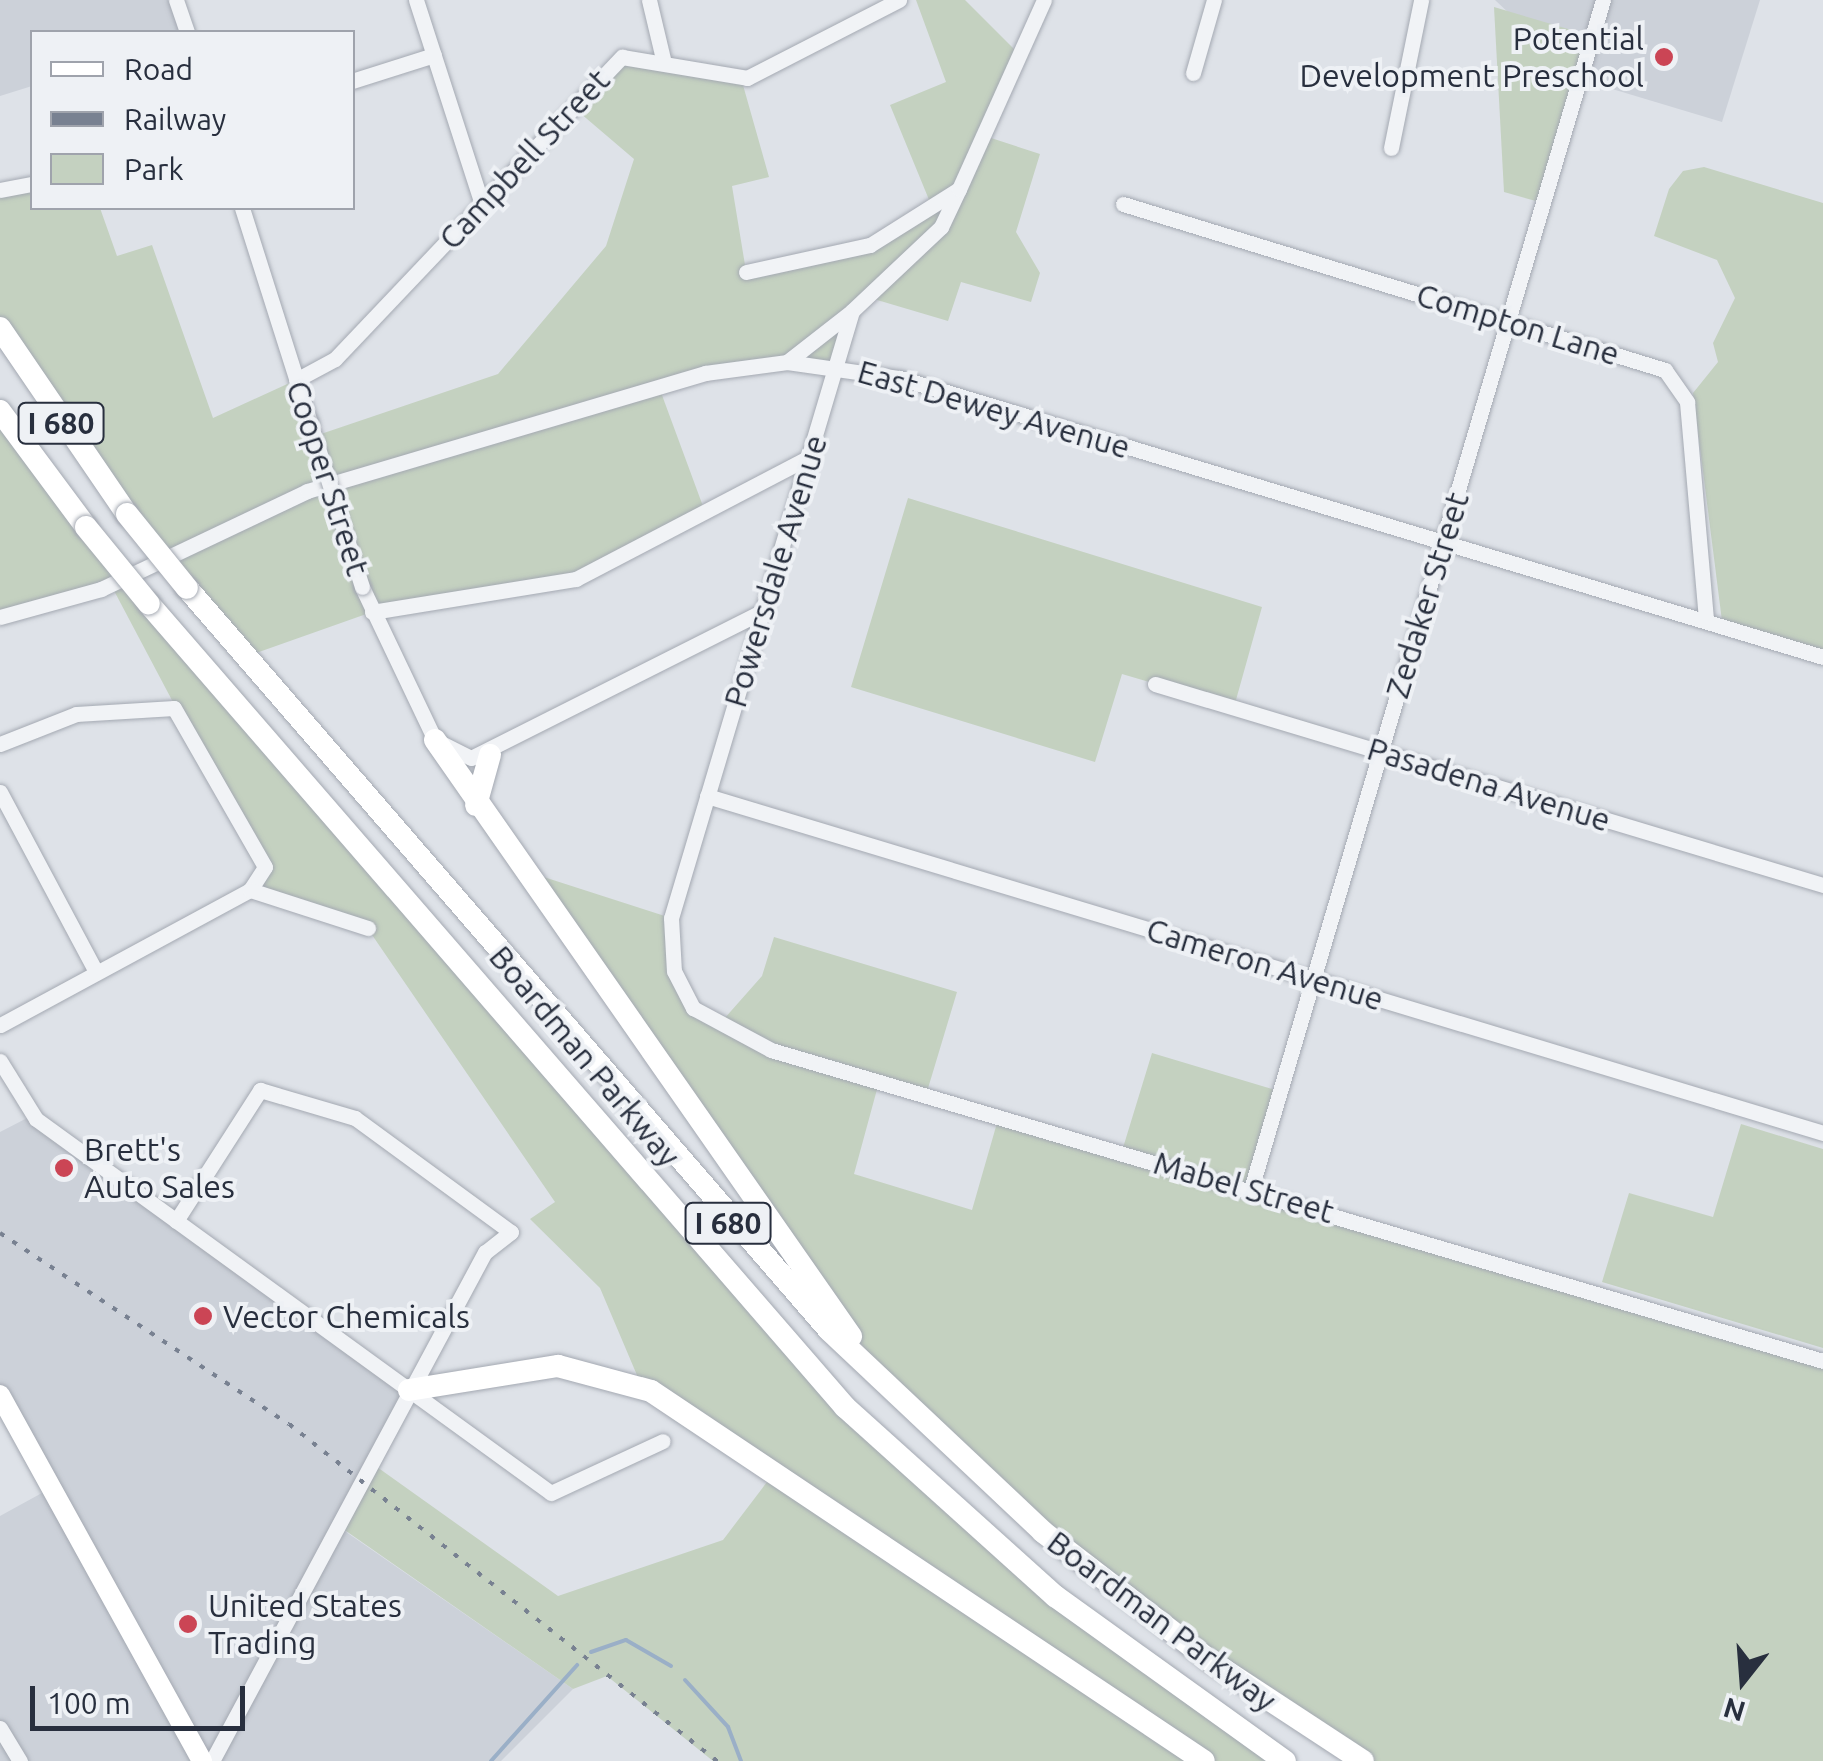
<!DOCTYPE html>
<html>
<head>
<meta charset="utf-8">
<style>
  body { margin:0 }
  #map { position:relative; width:1823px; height:1761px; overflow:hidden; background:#dee2e8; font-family:Ubuntu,sans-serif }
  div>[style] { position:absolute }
  .built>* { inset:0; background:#ccd1d9 }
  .green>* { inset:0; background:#c4d1c0 }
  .stream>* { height:4px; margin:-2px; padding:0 2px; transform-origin:2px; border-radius:2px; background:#9aafc7 }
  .roads { filter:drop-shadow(0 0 2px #a4a9b2) drop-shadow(0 0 2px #a4a9b2) }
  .minor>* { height:15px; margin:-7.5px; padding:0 7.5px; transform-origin:7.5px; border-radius:7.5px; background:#f1f3f6 }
  .major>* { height:20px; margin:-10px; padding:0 10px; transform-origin:10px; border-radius:10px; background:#fff }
  .highway>* { height:22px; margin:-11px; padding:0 11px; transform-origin:11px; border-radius:11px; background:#fff }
  .rail>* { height:4px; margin-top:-2px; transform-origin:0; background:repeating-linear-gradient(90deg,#788191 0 5px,transparent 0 15px) }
  .bridges { filter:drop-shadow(0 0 2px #a4a9b2) drop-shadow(0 0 2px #a4a9b2) }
  .minor-bridge>* { height:15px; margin:-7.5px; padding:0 7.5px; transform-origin:7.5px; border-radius:7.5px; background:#f1f3f6 }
  .highway-bridge>* { height:22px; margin:-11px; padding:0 11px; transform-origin:11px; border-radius:11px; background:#fff }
  .dots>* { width:28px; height:28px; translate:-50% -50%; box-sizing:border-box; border:5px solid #eef1f5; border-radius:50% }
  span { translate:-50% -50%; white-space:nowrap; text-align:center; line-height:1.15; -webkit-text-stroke:8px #eef1f5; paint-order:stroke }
  .shield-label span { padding:2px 8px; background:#eef1f5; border:2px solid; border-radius:8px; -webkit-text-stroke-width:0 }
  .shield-label { font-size:30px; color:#282f3e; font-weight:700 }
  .poi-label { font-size:32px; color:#282f3e }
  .right { translate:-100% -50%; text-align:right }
  .left { translate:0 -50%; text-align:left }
  .street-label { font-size:32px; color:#282f3e }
  .legend { position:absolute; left:30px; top:30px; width:325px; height:180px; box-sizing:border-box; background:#eef1f5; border:2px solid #9fa3ac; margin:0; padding:12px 18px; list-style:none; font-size:30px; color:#282f3e }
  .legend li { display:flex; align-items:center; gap:20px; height:50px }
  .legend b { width:50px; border:2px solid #9fa3ac }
  .north { position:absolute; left:1693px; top:1631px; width:100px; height:100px; -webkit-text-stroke:8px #eef1f5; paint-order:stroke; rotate:197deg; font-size:28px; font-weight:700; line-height:40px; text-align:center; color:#282f3e }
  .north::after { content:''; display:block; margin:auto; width:35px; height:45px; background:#282f3e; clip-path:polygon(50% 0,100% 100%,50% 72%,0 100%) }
  .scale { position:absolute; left:30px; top:1686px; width:215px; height:45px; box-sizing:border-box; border:5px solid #282f3e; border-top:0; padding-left:12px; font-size:30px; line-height:35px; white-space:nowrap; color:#282f3e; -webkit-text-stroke:8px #eef1f5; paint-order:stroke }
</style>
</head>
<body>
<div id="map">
  <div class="built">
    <div style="clip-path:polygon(0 0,176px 0,187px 32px,32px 32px,32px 86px,0 96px)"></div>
    <div style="clip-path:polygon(1495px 0,1760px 0,1722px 122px,1579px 79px)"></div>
    <div style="clip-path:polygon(33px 1115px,409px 1390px,336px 1525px,573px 1689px,501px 1761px,0 1761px,0 1516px,51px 1488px,0 1395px,0 1132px)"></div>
  </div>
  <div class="green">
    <div style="clip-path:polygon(916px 0,965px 0,1022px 57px,988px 137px,1040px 154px,1016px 232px,1040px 273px,1031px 302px,961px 282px,948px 321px,867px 297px,852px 311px,837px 364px,787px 362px,659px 387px,704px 509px,596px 570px,372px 612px,245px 657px,0 328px,0 190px,32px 184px,32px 208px,100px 208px,117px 256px,152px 245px,213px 418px,296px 380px,315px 436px,498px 374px,606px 246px,634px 159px,573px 107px,622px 57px,741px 78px,769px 177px,732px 186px,746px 271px,842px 253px,932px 207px,890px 105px,946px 82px)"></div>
    <div style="clip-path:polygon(1494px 7px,1592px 36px,1543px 203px,1504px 192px)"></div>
    <div style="clip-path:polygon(1704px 167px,1823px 203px,1823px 655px,1722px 621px,1693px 393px,1718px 362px,1713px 343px,1735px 298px,1717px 260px,1654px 236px,1669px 189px,1683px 171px)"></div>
    <div style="clip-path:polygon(0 428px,785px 1344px,981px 1533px,1285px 1761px,713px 1761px,607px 1676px,573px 1689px,336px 1524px,370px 1462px,558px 1596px,723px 1540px,773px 1474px,642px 1387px,600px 1288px,530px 1219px,555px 1202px,368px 929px,250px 890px,264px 874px,111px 585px,0 617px)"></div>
    <div style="clip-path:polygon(908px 498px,1262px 607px,1234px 707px,1122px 674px,1095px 762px,851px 687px)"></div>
    <div style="clip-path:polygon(522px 870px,671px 918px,674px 971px,716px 1028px,762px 976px,774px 937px,957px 992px,926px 1095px,879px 1082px,854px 1174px,972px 1210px,999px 1116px,1122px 1151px,1152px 1053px,1279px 1091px,1252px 1188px,1823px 1361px,1823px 1761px,1363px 1761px,1043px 1532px,846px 1329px)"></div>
    <div style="clip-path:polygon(1741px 1124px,1823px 1149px,1823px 1348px,1602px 1282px,1629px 1193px,1713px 1217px)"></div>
  </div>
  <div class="stream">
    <div style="left:591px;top:1652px;width:37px;rotate:-19deg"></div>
    <div style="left:626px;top:1640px;width:52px;rotate:30deg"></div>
    <div style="left:685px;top:1680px;width:64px;rotate:47.5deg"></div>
    <div style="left:728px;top:1727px;width:36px;rotate:69deg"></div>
    <div style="left:491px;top:1761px;width:129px;rotate:-48.1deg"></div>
  </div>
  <div class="roads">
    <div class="minor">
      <div style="left:176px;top:0;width:34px;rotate:71deg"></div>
      <div style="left:416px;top:0;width:211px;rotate:72.1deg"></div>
      <div style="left:649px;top:0;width:65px;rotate:76.6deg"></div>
      <div style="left:1193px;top:73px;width:76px;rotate:-74deg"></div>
      <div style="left:352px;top:81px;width:86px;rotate:-17.6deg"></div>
      <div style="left:1391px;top:148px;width:151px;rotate:-78.5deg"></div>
      <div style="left:959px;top:189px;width:42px;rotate:115.3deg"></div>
      <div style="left:941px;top:227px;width:122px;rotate:136.7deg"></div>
      <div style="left:852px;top:311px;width:633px;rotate:106.6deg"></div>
      <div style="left:671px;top:918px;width:53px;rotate:86.8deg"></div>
      <div style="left:674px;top:971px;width:42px;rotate:62.8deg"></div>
      <div style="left:693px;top:1008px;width:89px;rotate:28.3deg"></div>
      <div style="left:771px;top:1050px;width:1097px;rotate:16.47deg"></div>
      <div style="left:0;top:190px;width:33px;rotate:-11deg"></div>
      <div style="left:1123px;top:204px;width:567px;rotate:17.03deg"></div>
      <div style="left:1665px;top:370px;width:39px;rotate:55deg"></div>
      <div style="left:1687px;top:402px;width:220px;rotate:85deg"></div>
      <div style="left:242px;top:208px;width:225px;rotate:72.4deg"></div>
      <div style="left:746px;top:272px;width:127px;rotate:-12.3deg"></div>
      <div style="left:870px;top:245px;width:105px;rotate:-32.2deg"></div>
      <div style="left:959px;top:189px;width:207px;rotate:-65.8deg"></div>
      <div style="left:787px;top:362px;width:83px;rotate:-38.1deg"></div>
      <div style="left:296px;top:380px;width:44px;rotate:-28.3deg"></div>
      <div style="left:335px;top:359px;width:417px;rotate:-46.5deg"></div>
      <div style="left:622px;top:57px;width:127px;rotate:9.5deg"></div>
      <div style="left:747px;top:78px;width:171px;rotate:-27.2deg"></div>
      <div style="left:362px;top:587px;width:170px;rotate:64.5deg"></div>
      <div style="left:435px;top:740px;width:40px;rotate:26.6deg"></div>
      <div style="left:471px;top:758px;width:327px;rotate:-26.7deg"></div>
      <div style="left:372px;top:612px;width:207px;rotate:-9.2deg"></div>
      <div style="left:576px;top:579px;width:263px;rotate:-27.6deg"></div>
      <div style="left:0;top:617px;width:105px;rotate:-15.5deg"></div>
      <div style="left:101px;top:589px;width:228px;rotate:-25.4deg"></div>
      <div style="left:307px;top:491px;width:415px;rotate:-16.5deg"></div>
      <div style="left:705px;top:373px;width:83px;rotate:-7.6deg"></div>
      <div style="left:787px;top:362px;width:114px;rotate:8.1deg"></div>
      <div style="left:900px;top:378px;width:964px;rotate:16.82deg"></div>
      <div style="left:1155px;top:684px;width:698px;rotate:16.75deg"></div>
      <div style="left:0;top:744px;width:82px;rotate:-21.5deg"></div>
      <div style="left:76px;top:714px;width:98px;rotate:-3.5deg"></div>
      <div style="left:174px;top:708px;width:183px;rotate:60.2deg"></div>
      <div style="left:265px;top:867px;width:27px;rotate:123deg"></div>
      <div style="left:250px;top:890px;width:284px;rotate:151.6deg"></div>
      <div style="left:0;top:792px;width:204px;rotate:61.9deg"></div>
      <div style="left:707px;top:796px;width:1166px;rotate:16.8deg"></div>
      <div style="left:250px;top:890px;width:124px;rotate:17.9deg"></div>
      <div style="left:0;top:1061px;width:68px;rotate:58.2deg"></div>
      <div style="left:36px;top:1119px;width:636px;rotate:35.99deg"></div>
      <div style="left:551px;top:1493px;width:123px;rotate:-24.9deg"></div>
      <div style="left:1251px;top:1189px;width:1240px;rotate:-73.51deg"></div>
      <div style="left:176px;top:1221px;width:156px;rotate:-57.3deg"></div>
      <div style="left:260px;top:1090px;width:99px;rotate:16.4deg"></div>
      <div style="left:355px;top:1118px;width:193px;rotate:36.2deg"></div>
      <div style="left:511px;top:1232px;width:33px;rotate:142deg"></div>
      <div style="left:485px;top:1252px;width:578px;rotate:118.21deg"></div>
      <div style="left:0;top:1728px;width:39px;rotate:59deg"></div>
    </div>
    <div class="major">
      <div style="left:0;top:1395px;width:418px;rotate:61.1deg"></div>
    </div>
    <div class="highway">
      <div style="left:0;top:328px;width:225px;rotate:55.7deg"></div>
      <div style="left:0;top:411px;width:144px;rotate:53.4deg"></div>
      <div style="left:187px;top:588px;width:981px;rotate:49.13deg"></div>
      <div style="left:829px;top:1330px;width:294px;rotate:43.3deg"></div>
      <div style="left:1043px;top:1532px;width:210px;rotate:37.6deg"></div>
      <div style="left:1209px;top:1660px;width:184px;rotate:33.3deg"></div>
      <div style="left:149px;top:604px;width:1063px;rotate:49.08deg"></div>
      <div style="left:845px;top:1407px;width:283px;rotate:42deg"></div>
      <div style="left:1055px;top:1596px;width:283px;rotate:35.7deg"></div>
      <div style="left:435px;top:740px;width:727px;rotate:55.09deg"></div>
      <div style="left:476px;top:805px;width:52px;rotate:-74.4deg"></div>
      <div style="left:409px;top:1390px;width:151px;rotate:-9.2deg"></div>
      <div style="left:558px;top:1366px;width:96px;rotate:15deg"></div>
      <div style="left:651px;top:1391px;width:665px;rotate:33.79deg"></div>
    </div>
  </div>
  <div class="rail">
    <div style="left:0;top:1233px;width:346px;rotate:33.5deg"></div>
    <div style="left:289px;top:1424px;width:545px;rotate:38.22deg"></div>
  </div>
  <div class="bridges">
    <div class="minor-bridge">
      <div style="left:310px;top:423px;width:172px;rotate:72.4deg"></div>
    </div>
    <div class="highway-bridge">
      <div style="left:127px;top:514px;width:95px;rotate:51deg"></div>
      <div style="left:86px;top:527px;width:99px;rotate:50.7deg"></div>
    </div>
  </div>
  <div class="dots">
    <div style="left:1664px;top:57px;background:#cb4555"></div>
    <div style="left:64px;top:1168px;background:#cb4555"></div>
    <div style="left:203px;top:1316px;background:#cb4555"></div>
    <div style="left:188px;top:1624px;background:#cb4555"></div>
  </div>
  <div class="shield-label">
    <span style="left:61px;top:423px">I 680</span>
    <span style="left:728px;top:1223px">I 680</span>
  </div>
  <div class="poi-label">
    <span class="right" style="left:1644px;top:57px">Potential<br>Development Preschool</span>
    <span class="left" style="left:84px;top:1168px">Brett's<br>Auto Sales</span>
    <span class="left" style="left:223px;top:1316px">Vector Chemicals</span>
    <span class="left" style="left:208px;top:1624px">United States<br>Trading</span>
  </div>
  <div class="street-label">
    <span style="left:524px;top:159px;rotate:-47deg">Campbell Street</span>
    <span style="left:1518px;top:324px;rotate:17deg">Compton Lane</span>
    <span style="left:994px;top:409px;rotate:16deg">East Dewey Avenue</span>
    <span style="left:328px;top:478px;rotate:72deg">Cooper Street</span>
    <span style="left:775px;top:571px;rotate:-73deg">Powersdale Avenue</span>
    <span style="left:1427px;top:595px;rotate:-73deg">Zedaker Street</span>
    <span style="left:1489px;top:784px;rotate:17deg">Pasadena Avenue</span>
    <span style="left:1265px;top:964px;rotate:17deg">Cameron Avenue</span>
    <span style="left:585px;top:1056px;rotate:50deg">Boardman Parkway</span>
    <span style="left:1244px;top:1187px;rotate:16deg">Mabel Street</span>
    <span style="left:1162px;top:1621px;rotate:37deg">Boardman Parkway</span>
  </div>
  <ul class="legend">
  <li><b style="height:12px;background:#fff"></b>Road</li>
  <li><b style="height:12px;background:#788191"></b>Railway</li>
  <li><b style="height:28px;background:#c4d1c0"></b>Park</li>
  </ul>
  <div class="north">N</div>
  <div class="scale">100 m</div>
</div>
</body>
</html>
